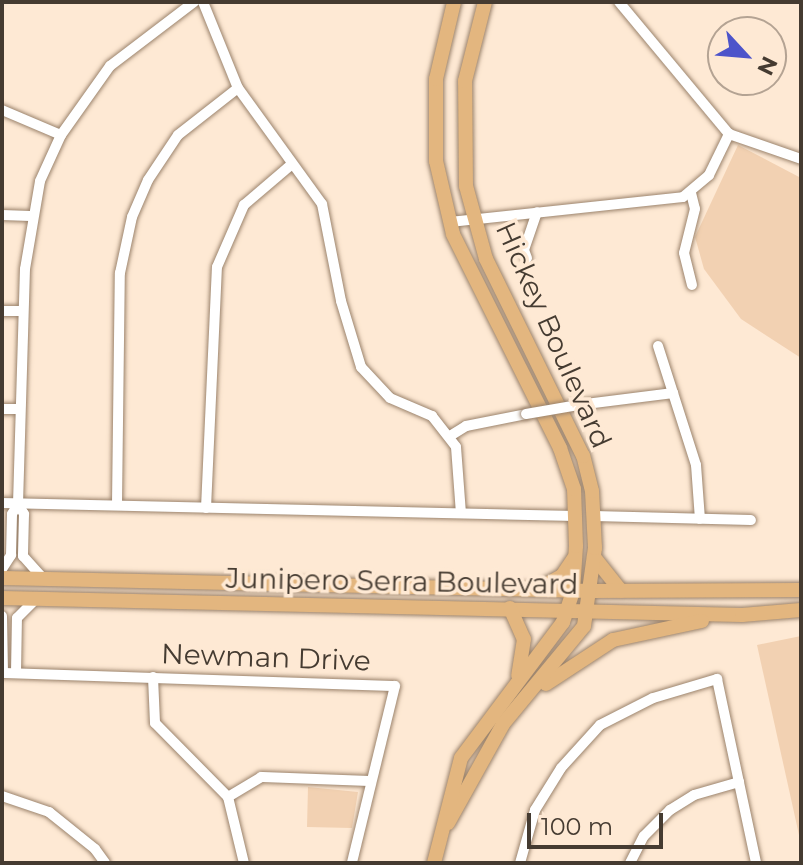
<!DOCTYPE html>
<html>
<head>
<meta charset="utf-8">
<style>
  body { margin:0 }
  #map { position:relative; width:803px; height:865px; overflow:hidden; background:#fee9d4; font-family:Montserrat,sans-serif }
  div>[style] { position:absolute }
  .green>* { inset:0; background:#f2d1b2 }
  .roads { filter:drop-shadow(0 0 2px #9b836c) drop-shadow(0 0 2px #9b836c) }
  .minor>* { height:10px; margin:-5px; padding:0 5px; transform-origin:5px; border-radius:5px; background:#fff }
  .major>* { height:14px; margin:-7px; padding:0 7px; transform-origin:7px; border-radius:7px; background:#e3b67f }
  .bridges { filter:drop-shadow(0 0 2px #9b836c) drop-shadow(0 0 2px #9b836c) }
  .minor-bridge>* { height:10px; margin:-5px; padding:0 5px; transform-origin:5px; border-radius:5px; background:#fff }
  span { translate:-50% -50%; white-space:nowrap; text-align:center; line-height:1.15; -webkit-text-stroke:7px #fee9d4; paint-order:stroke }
  .street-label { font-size:28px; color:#453b31 }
  .frame { position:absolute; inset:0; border:4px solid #453b31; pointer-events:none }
  .north { position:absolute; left:707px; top:16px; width:80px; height:80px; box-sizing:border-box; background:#fee9d4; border:2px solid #b4a393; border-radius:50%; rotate:116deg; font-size:22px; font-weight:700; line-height:32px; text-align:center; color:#453b31 }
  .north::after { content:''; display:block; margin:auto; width:28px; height:36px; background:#4d54ca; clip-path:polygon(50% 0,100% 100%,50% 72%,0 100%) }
  .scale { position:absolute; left:527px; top:813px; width:136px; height:36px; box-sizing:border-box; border:4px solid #453b31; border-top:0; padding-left:10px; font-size:24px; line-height:28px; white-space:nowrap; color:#453b31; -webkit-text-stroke:6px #fee9d4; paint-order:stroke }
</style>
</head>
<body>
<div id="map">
  <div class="green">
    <div style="clip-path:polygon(738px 145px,801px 178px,801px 358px,741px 319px,704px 269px,695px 237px)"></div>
    <div style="clip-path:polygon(801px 636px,801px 844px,757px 645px)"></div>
    <div style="clip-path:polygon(308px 787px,358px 792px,352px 828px,307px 827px)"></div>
  </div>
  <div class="roads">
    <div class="minor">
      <div style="left:203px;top:2px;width:93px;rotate:67.9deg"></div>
      <div style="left:238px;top:88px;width:143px;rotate:54.1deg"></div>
      <div style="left:322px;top:204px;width:99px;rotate:78.9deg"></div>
      <div style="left:341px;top:301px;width:69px;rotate:73.1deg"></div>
      <div style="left:361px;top:367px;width:42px;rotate:46.9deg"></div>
      <div style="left:390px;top:398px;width:46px;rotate:23.2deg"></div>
      <div style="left:432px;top:416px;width:39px;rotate:52deg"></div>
      <div style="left:456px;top:447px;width:66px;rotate:85.7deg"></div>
      <div style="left:619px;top:2px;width:172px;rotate:50.2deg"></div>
      <div style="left:729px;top:134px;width:76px;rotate:19.1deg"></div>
      <div style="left:2px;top:110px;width:64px;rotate:23deg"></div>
      <div style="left:691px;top:193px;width:16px;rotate:76deg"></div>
      <div style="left:695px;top:209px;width:45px;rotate:104deg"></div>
      <div style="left:684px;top:253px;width:33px;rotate:76deg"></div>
      <div style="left:2px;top:215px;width:28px;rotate:2deg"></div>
      <div style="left:450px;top:222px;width:234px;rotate:-6.1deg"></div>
      <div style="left:683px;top:197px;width:34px;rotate:-40deg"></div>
      <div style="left:709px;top:175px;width:46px;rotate:-64deg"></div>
      <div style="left:527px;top:258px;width:9px;rotate:-111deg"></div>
      <div style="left:524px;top:250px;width:40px;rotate:-71.1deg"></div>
      <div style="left:2px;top:311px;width:21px"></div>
      <div style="left:658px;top:346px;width:125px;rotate:72.3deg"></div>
      <div style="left:696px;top:465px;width:54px;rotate:85.8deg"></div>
      <div style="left:578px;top:405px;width:96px;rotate:-7.2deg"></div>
      <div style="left:2px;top:409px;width:18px"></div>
      <div style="left:450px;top:436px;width:19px;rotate:-32deg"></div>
      <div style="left:466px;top:426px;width:61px;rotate:-11.3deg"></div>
      <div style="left:2px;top:503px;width:573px;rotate:1.3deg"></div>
      <div style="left:18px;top:504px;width:12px;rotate:59deg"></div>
      <div style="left:24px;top:514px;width:42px;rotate:91.4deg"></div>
      <div style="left:23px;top:556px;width:31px;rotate:48deg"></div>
      <div style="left:117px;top:504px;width:231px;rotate:-89.3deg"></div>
      <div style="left:120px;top:273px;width:57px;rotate:-77.9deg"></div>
      <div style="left:132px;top:217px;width:40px;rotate:-66.6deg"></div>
      <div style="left:148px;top:180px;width:54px;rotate:-56.3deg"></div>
      <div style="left:178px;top:135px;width:76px;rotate:-38.1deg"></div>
      <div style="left:206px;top:508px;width:241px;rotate:-87.4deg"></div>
      <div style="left:217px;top:267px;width:68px;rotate:-66.5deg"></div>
      <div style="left:244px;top:205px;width:63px;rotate:-40.5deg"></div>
      <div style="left:594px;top:516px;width:157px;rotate:1.5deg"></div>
      <div style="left:2px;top:569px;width:17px;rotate:-57deg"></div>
      <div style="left:11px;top:555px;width:41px;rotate:-88.6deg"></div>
      <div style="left:12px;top:514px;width:12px;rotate:-59deg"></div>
      <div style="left:18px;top:504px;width:235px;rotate:-88.3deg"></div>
      <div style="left:25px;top:269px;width:89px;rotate:-80.3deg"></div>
      <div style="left:40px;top:181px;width:51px;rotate:-65.5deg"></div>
      <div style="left:61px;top:135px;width:85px;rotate:-54.6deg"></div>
      <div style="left:110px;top:66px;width:106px;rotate:-37.3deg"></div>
      <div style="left:2px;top:616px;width:57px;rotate:89deg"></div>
      <div style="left:2px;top:673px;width:393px;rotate:1.9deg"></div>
      <div style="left:395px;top:686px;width:182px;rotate:103.7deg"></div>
      <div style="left:16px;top:673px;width:55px;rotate:-89deg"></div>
      <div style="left:17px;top:618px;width:25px;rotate:-45deg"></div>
      <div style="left:153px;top:677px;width:46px;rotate:87.5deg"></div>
      <div style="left:155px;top:723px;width:104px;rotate:45.4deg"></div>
      <div style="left:228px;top:797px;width:68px;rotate:76.4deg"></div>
      <div style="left:2px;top:796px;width:50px;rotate:18.8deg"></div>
      <div style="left:49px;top:812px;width:59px;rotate:38.8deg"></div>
      <div style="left:95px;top:849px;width:17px;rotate:54deg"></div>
      <div style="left:228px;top:797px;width:39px;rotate:-31deg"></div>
      <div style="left:261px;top:777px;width:110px;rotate:2.1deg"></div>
      <div style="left:520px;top:863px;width:55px;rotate:-74.2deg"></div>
      <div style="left:535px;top:810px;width:49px;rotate:-58.2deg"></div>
      <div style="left:561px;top:768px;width:58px;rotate:-47.8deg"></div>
      <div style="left:600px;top:725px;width:59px;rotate:-27deg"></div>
      <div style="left:653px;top:698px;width:67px;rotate:-16.5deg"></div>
      <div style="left:717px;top:679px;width:188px;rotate:78deg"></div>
      <div style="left:630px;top:863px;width:30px;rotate:-63deg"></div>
      <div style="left:644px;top:836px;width:37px;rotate:-45deg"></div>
      <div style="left:670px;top:810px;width:28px;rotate:-32deg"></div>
      <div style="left:694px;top:795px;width:47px;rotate:-16.1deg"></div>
    </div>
    <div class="major">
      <div style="left:594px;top:557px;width:43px;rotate:51.5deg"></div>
      <div style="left:2px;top:578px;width:589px;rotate:1.26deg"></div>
      <div style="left:591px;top:591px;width:210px;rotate:-0.3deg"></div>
      <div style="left:540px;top:588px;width:25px;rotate:-29deg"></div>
      <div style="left:562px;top:576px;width:22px;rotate:-56deg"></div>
      <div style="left:2px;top:598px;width:740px;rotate:1.32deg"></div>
      <div style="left:742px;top:615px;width:59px;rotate:-4.8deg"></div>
      <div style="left:510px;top:608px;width:34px;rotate:66deg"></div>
      <div style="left:524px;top:639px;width:37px;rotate:99deg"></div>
      <div style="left:546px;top:684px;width:80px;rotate:-33.3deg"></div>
      <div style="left:613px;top:640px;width:91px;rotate:-12.1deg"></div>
      <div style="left:448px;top:823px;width:113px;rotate:-60.9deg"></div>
      <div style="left:503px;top:724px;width:127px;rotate:-50.4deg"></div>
      <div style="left:584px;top:626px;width:79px;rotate:-82deg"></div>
      <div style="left:595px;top:548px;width:57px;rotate:-93deg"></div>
      <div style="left:592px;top:491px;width:36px;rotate:-104deg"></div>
      <div style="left:583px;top:456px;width:220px;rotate:-116.2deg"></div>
      <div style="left:486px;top:259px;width:76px;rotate:-105.3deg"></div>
      <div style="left:466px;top:186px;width:105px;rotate:-90.5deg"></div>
      <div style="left:465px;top:81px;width:81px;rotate:-75.8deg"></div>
      <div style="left:434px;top:863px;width:108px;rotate:-75.6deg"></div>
      <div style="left:461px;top:758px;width:170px;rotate:-53.1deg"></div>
      <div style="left:563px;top:622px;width:33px;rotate:-72deg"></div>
      <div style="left:573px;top:591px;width:45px;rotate:-86.2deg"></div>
      <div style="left:576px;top:546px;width:57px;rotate:-92deg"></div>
      <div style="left:574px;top:489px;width:43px;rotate:-108.9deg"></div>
      <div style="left:560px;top:448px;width:239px;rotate:-116.6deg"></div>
      <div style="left:453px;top:234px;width:75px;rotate:-103.1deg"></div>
      <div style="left:436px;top:161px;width:82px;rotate:-90deg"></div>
      <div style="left:436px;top:79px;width:79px;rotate:-76.8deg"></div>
    </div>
  </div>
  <div class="bridges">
    <div class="minor-bridge">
      <div style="left:526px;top:414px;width:53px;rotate:-9.8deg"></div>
    </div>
  </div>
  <div class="street-label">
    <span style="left:554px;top:335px;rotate:66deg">Hickey Boulevard</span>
    <span style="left:402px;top:581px;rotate:1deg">Junipero Serra Boulevard</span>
    <span style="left:266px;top:657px;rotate:2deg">Newman Drive</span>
  </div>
  <div class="frame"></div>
  <div class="north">N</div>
  <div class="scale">100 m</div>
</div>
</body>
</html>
